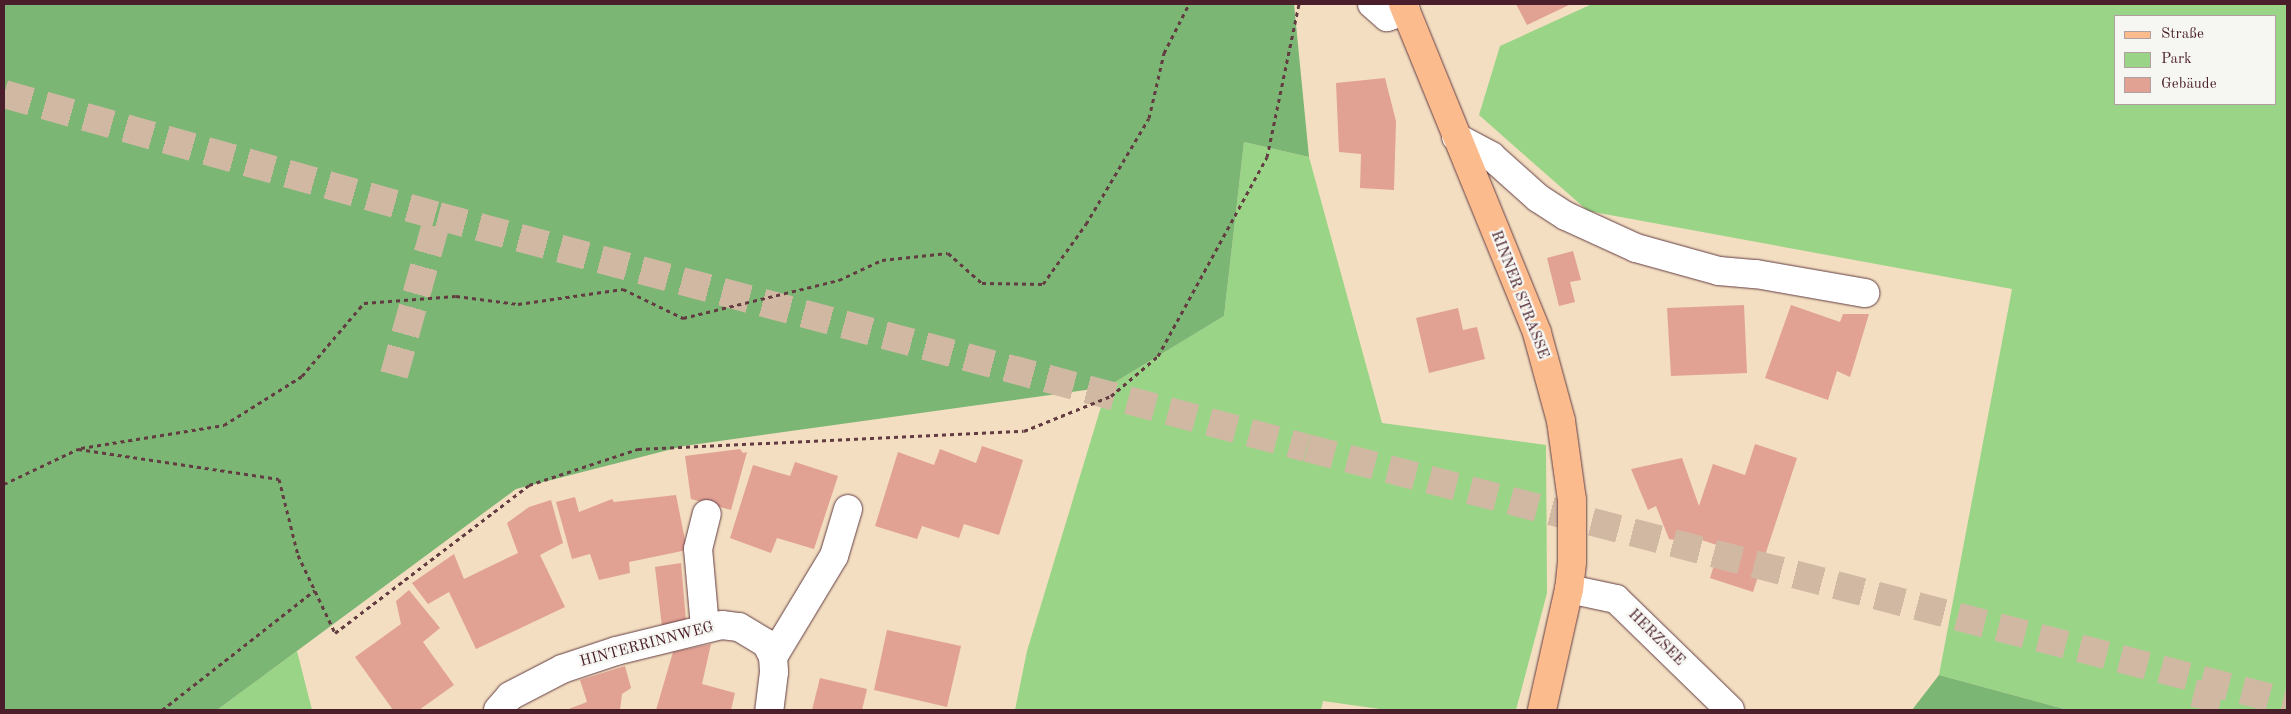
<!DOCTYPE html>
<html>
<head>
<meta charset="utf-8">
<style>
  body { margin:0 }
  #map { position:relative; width:2291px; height:714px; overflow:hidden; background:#f3dec1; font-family:"Old Standard TT",serif }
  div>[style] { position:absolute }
  .green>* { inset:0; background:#9ad487 }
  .forest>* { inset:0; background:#7bb674 }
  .building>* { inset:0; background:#e1a193 }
  .minor-tunnel>* { height:28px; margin-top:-14px; transform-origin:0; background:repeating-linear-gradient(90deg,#d1b8a3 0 28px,transparent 0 42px) }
  .path>* { height:3px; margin-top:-1.5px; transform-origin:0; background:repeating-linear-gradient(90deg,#633c42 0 4px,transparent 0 8px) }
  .roads { filter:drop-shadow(0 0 1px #633c42) drop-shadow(0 0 1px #633c42) }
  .minor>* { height:28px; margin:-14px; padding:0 14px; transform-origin:14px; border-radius:14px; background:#fff }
  .major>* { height:28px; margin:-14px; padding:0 14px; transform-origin:14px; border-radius:14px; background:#fbbb8c }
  span { translate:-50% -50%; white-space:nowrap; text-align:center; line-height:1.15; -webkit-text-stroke:4.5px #f6f6f2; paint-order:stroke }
  .street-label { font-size:15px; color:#4a1f2b }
  .frame { position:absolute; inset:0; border:5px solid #4a1f2b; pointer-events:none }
  .legend { position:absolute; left:2114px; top:15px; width:162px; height:90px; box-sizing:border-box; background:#f6f6f2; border:1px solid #b1a0a2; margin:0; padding:6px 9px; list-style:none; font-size:15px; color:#4a1f2b }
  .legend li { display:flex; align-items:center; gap:10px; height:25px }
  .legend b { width:25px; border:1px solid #b1a0a2 }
</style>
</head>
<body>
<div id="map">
  <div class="green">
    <div style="clip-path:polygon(evenodd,1592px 4px,2287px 4px,2287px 710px,2068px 710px,1939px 675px,2012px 289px,1588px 211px,1479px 115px,1500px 46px,1592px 4px,2115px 16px,2275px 16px,2275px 104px,2115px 104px,2115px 16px)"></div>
    <div style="clip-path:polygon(1244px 142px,1309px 157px,1382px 423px,1546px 445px,1547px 593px,1516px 710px,1387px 710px,1323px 701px,1321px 710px,1015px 710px,1027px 651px,1107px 387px,1224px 316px)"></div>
    <div style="clip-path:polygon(297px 651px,312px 710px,217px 710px)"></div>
  </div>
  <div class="forest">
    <div style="clip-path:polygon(4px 4px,1294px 4px,1309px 157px,1244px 142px,1224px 316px,1107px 387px,684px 446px,516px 489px,217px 710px,4px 710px)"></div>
    <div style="clip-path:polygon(1939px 675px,2068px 710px,1912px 710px)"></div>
  </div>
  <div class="building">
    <div style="clip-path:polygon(1516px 4px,1571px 4px,1527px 25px)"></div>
    <div style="clip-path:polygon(1385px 78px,1396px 121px,1394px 190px,1360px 188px,1361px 154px,1339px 152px,1336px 83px)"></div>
    <div style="clip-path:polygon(1573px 251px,1581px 280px,1570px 282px,1575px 302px,1559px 306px,1547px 258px)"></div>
    <div style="clip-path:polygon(1744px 305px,1747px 373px,1671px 376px,1667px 308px)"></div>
    <div style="clip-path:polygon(1791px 305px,1840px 322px,1843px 314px,1869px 314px,1850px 377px,1837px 371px,1828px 400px,1765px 378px)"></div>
    <div style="clip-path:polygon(1458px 308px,1463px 330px,1477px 327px,1485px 359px,1429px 373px,1416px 318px)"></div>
    <div style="clip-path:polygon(1755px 444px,1797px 458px,1753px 592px,1710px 578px,1720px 546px,1689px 536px,1681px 541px,1669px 539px,1656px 506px,1648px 510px,1631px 469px,1682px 458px,1699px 506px,1713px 464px,1745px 475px)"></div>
    <div style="clip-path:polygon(982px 446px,1023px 460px,999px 535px,964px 524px,959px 538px,922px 526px,917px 539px,875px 526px,898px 452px,934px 465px,940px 449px,976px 463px)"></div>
    <div style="clip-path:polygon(740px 449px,743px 453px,747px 452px,731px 510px,691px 499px,685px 456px)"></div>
    <div style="clip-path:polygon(795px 462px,838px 476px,814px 549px,777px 538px,771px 553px,730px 538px,753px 465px,790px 476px)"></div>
    <div style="clip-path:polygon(676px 495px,687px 550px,629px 562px,630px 573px,599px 580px,590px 554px,572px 559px,556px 502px,575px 497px,579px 512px,612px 499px,614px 502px)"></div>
    <div style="clip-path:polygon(551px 500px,563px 543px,540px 555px,565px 607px,476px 649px,449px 592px,428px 604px,412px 583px,454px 554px,464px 579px,518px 553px,507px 523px,529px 507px)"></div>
    <div style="clip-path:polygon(681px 563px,686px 621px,662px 627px,655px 567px)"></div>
    <div style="clip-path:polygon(409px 590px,440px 628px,423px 642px,454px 685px,419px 710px,393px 710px,355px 657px,401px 624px,396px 601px)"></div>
    <div style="clip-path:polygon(887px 630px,961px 646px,947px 707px,874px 690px)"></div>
    <div style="clip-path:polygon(711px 644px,702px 684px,735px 693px,731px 710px,656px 710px,673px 652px)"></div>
    <div style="clip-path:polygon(625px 666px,631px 688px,622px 694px,620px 710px,566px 710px,587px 702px,580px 680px)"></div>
    <div style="clip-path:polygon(820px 678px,867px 689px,862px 710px,812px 710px)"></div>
  </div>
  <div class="minor-tunnel">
    <div style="left:4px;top:94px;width:451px;rotate:15.7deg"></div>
    <div style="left:438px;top:216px;width:899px;rotate:14.95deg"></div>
    <div style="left:1307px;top:448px;width:1012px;rotate:14.53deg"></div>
    <div style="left:394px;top:375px;width:165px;rotate:-74.5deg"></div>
    <div style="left:2204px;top:710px;width:29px;rotate:-76deg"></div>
  </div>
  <div class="path">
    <div style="left:81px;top:448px;width:145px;rotate:-9.1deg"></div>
    <div style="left:224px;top:425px;width:92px;rotate:-32.1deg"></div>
    <div style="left:302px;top:376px;width:96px;rotate:-49.7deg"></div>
    <div style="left:364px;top:303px;width:92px;rotate:-4.4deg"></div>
    <div style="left:456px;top:296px;width:63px;rotate:7.4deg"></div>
    <div style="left:518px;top:304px;width:106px;rotate:-8.1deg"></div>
    <div style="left:623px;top:289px;width:67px;rotate:25.8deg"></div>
    <div style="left:683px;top:318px;width:161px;rotate:-13.7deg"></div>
    <div style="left:839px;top:280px;width:47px;rotate:-24.9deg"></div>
    <div style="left:882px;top:260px;width:66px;rotate:-6.1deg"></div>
    <div style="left:948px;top:253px;width:45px;rotate:41.4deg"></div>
    <div style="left:982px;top:283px;width:61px;rotate:0.9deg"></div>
    <div style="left:1043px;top:284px;width:74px;rotate:-54.4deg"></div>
    <div style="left:1086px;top:224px;width:123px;rotate:-59.3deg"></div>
    <div style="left:1149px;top:118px;width:67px;rotate:-77deg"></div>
    <div style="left:1164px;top:53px;width:55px;rotate:-63deg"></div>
    <div style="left:4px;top:484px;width:82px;rotate:-25.3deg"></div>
    <div style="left:78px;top:449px;width:203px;rotate:8.5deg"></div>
    <div style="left:279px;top:479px;width:78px;rotate:76deg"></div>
    <div style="left:298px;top:555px;width:86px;rotate:64.6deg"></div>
    <div style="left:335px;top:633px;width:244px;rotate:-37.3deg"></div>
    <div style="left:529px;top:485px;width:115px;rotate:-18.3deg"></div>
    <div style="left:638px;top:449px;width:386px;rotate:-2.7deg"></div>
    <div style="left:1024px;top:431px;width:94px;rotate:-21.9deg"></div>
    <div style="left:1111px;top:396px;width:62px;rotate:-40.4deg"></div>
    <div style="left:1158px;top:356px;width:227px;rotate:-61.3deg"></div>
    <div style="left:1267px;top:157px;width:156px;rotate:-78.2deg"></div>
    <div style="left:162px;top:710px;width:194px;rotate:-38.1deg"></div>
  </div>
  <div class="roads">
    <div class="minor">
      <div style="left:1372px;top:4px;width:20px;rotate:41deg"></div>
      <div style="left:1387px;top:17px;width:20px;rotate:-18deg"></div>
      <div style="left:1456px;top:137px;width:40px;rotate:28deg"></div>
      <div style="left:1491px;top:156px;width:63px;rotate:41.8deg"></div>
      <div style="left:1538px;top:198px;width:33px;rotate:33deg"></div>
      <div style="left:1566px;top:216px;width:77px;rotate:24.6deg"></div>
      <div style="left:1636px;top:248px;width:86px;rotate:15.5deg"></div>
      <div style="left:1719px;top:271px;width:37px;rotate:5deg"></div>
      <div style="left:1756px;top:274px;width:111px;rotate:9.9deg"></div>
      <div style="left:1569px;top:589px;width:48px;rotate:12deg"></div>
      <div style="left:1616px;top:599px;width:159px;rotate:44.2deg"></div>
      <div style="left:705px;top:627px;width:78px;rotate:-95.1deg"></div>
      <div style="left:698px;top:549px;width:36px;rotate:-76deg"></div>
      <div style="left:773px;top:657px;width:118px;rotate:-58.9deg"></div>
      <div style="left:834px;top:556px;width:49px;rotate:-73.4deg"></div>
      <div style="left:498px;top:710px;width:18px;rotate:-49deg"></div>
      <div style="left:510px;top:696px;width:59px;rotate:-27.4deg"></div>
      <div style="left:562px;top:669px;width:57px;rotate:-18.4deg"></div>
      <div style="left:616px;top:651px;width:109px;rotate:-13.8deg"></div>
      <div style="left:722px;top:625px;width:17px;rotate:7deg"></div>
      <div style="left:739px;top:627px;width:31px;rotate:31deg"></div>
      <div style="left:766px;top:643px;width:16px;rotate:63deg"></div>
      <div style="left:773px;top:657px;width:15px;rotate:86deg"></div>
      <div style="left:774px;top:672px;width:38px;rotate:97deg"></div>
    </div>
    <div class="major">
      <div style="left:1403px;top:4px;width:355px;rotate:67.8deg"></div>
      <div style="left:1537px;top:333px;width:91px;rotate:74.7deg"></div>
      <div style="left:1561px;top:421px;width:80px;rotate:82.1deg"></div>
      <div style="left:1572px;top:500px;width:62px;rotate:90deg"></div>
      <div style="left:1572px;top:562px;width:27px;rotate:96deg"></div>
      <div style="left:1569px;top:589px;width:124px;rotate:102.6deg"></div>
    </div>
  </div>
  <div class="street-label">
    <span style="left:1519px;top:295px;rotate:69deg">RINNER STRASSE</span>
    <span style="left:1656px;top:638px;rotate:45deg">HERZSEE</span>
    <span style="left:647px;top:645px;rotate:-15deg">HINTERRINNWEG</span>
  </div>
  <div class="frame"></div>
  <ul class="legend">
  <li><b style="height:6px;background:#fbbb8c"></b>Straße</li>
  <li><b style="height:14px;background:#9ad487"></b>Park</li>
  <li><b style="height:14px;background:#e1a193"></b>Gebäude</li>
  </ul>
</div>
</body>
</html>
